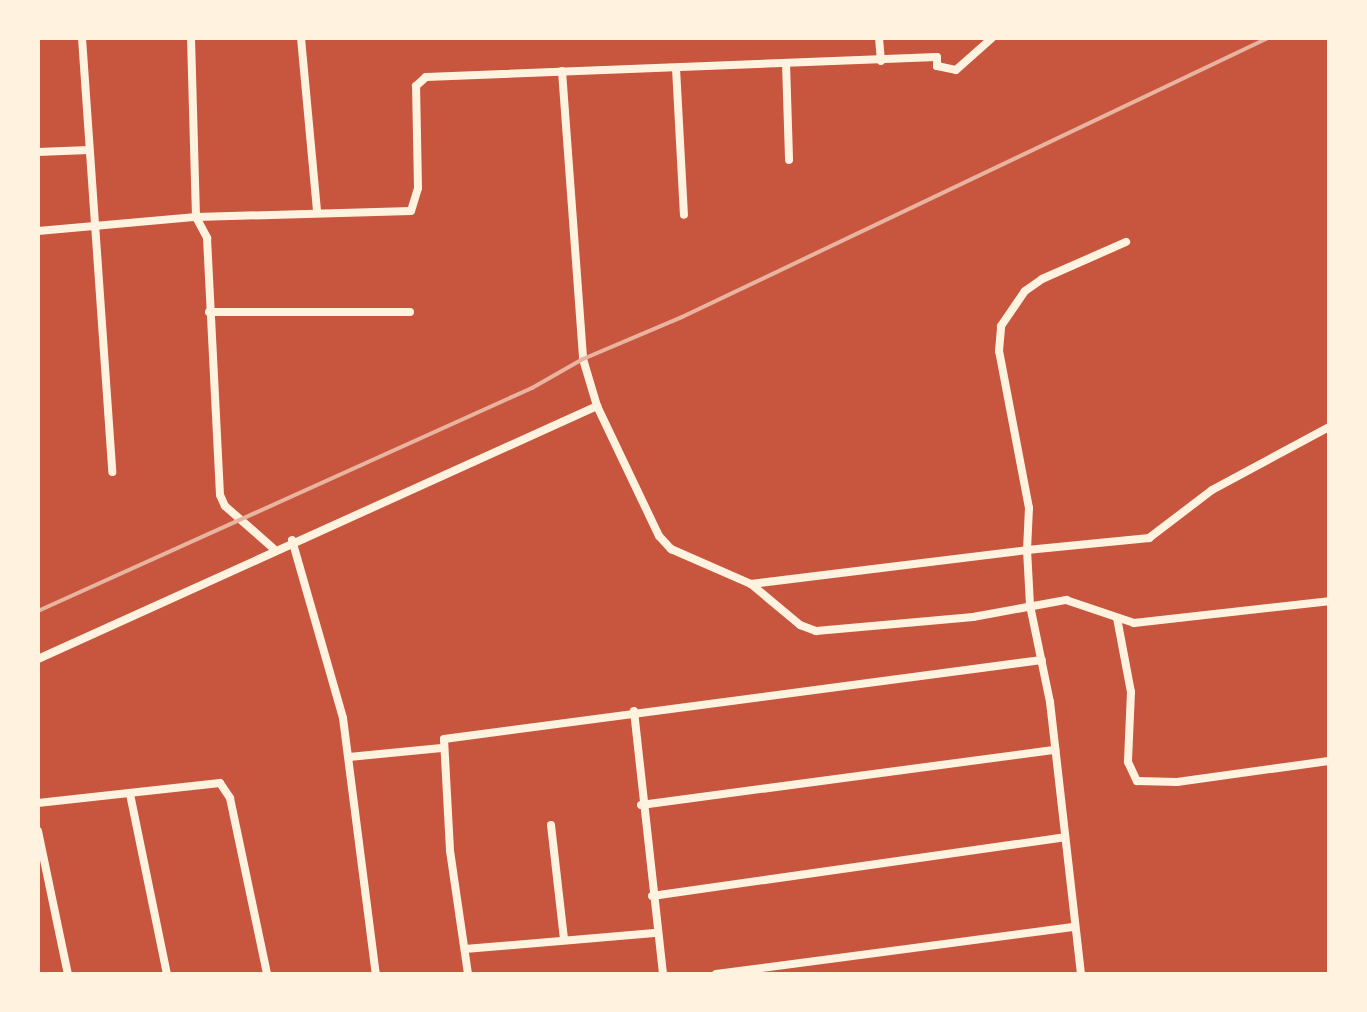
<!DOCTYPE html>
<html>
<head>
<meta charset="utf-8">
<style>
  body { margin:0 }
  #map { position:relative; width:1367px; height:1012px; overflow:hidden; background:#c8553d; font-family:"Roboto Serif",serif }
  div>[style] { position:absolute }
  .minor>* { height:8px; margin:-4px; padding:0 4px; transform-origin:4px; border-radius:4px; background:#fff3e0 }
  .rail>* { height:4px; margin:-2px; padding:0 2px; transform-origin:2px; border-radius:2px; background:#e9b49f }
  span { translate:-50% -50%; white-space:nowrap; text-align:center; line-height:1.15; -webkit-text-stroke:8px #fff3e0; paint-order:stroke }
  .frame { position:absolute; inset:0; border:40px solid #fff3e0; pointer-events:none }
</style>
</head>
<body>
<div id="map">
  <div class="minor">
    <div style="left:82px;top:38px;width:435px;rotate:86deg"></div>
    <div style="left:191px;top:38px;width:179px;rotate:88.4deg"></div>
    <div style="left:196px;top:217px;width:24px;rotate:62deg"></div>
    <div style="left:207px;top:238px;width:257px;rotate:87.1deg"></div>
    <div style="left:220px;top:495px;width:12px;rotate:66deg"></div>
    <div style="left:225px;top:506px;width:64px;rotate:41.2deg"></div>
    <div style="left:301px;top:38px;width:174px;rotate:84.7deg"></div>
    <div style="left:879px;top:38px;width:23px;rotate:85deg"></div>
    <div style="left:786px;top:63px;width:97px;rotate:88.2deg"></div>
    <div style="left:676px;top:68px;width:147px;rotate:86.9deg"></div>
    <div style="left:562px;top:71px;width:289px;rotate:85.8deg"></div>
    <div style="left:583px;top:359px;width:49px;rotate:73.4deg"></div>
    <div style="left:597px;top:406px;width:144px;rotate:64.5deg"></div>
    <div style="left:659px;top:536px;width:18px;rotate:47deg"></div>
    <div style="left:671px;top:549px;width:87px;rotate:23.6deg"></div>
    <div style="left:751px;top:584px;width:64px;rotate:39.9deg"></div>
    <div style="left:800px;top:625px;width:17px;rotate:21deg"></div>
    <div style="left:816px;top:631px;width:158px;rotate:-5.1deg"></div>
    <div style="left:973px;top:617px;width:95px;rotate:-10.4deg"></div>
    <div style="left:1066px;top:600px;width:72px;rotate:18.7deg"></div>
    <div style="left:1134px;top:623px;width:196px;rotate:-6.4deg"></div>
    <div style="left:38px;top:152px;width:51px;rotate:-2.2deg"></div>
    <div style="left:38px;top:231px;width:159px;rotate:-5.1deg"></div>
    <div style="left:196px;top:217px;width:215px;rotate:-1.6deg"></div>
    <div style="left:411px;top:211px;width:24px;rotate:-73deg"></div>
    <div style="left:418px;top:188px;width:102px;rotate:-91.1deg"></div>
    <div style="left:416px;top:86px;width:13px;rotate:-42deg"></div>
    <div style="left:426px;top:77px;width:511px;rotate:-2.24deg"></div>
    <div style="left:937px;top:57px;width:9px;rotate:90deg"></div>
    <div style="left:937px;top:66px;width:19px;rotate:12deg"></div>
    <div style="left:956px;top:70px;width:48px;rotate:-41.6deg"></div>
    <div style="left:209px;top:312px;width:201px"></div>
    <div style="left:292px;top:540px;width:185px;rotate:74deg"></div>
    <div style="left:343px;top:718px;width:258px;rotate:82.7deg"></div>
    <div style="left:751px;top:584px;width:278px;rotate:-7deg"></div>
    <div style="left:1027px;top:550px;width:42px;rotate:-87.3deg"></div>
    <div style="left:1029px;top:508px;width:160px;rotate:-100.8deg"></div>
    <div style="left:999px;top:351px;width:25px;rotate:-85deg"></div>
    <div style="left:1001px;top:326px;width:42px;rotate:-55.6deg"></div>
    <div style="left:1025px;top:291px;width:21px;rotate:-35deg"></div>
    <div style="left:1042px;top:279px;width:92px;rotate:-23.8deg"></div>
    <div style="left:1117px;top:618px;width:75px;rotate:79.3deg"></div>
    <div style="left:1131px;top:692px;width:70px;rotate:92.5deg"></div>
    <div style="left:1128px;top:762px;width:21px;rotate:65deg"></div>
    <div style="left:1137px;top:781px;width:40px;rotate:1.4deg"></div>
    <div style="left:1177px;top:782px;width:153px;rotate:-7.9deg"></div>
    <div style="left:38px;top:659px;width:614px;rotate:-24.35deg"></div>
    <div style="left:634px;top:711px;width:265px;rotate:83.7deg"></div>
    <div style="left:349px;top:757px;width:93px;rotate:-5.5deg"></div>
    <div style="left:130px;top:794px;width:184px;rotate:78.4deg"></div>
    <div style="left:38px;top:803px;width:183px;rotate:-6.3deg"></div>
    <div style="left:220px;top:783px;width:18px;rotate:56deg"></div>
    <div style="left:230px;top:798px;width:180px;rotate:78.1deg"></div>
    <div style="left:641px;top:805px;width:418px;rotate:-7.6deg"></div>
    <div style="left:551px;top:825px;width:115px;rotate:83.5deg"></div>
    <div style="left:38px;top:831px;width:146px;rotate:78.2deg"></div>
    <div style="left:652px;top:896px;width:417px;rotate:-8.1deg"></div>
    <div style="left:465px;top:949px;width:193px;rotate:-4.8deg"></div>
    <div style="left:468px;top:974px;width:125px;rotate:-98.3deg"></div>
    <div style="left:450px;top:850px;width:111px;rotate:-93.1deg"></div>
    <div style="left:444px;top:739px;width:603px;rotate:-7.53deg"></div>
    <div style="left:716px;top:974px;width:362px;rotate:-7.5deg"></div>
    <div style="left:1081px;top:974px;width:274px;rotate:-96.5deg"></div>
    <div style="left:1050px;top:702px;width:99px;rotate:-101.7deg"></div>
    <div style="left:1030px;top:605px;width:55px;rotate:-93.1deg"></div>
    <div style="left:1027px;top:550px;width:123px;rotate:-5.6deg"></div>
    <div style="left:1149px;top:538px;width:79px;rotate:-37.3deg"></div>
    <div style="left:1212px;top:490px;width:133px;rotate:-28.3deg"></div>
  </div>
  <div class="rail">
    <div style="left:38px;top:611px;width:542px;rotate:-24.3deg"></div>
    <div style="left:532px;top:388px;width:59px;rotate:-29.6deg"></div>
    <div style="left:583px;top:359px;width:108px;rotate:-23deg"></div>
    <div style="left:682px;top:317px;width:649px;rotate:-25.46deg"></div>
  </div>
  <div class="frame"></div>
</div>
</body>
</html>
